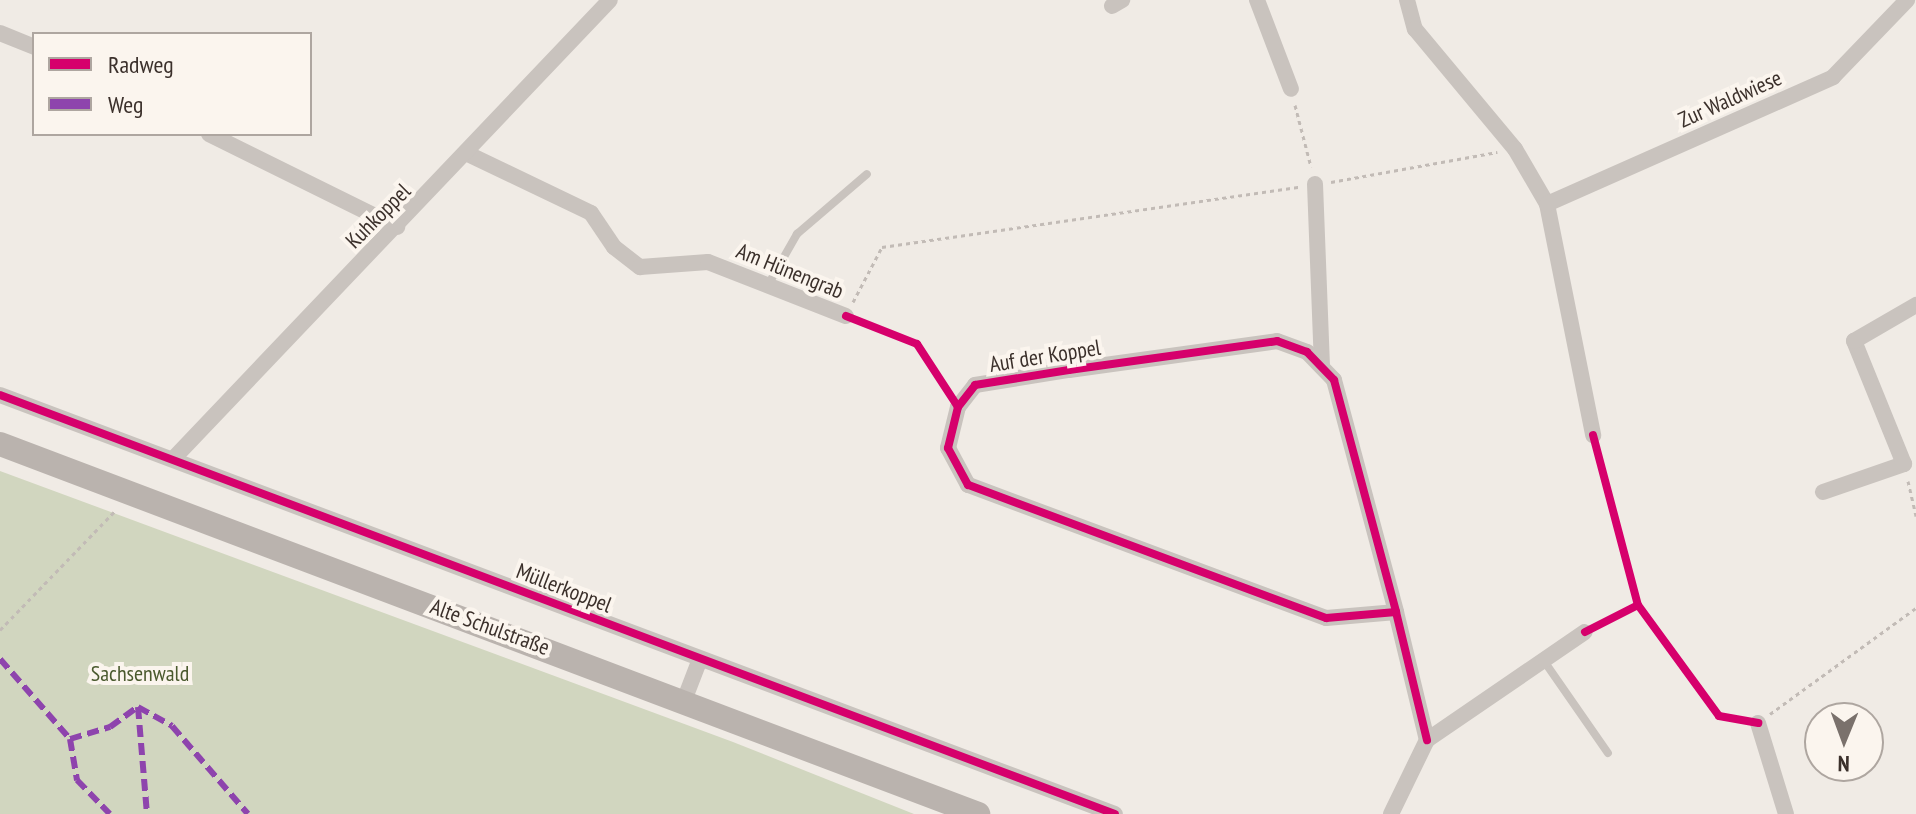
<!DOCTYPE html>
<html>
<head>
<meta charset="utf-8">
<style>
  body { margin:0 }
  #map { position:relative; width:1916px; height:814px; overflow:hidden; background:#f0ebe5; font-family:"PT Sans Narrow",sans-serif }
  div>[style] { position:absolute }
  .green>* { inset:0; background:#d1d6bf }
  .path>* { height:3px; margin-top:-1.5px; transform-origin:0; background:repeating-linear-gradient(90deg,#c2bbb6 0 4px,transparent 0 8px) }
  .lane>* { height:8px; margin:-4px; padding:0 4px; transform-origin:4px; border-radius:4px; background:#c9c3be }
  .street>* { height:16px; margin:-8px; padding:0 8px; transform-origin:8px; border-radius:8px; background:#c9c3be }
  .secondary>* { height:24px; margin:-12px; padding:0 12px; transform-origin:12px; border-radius:12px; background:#bab3ae }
  .quiet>* { height:6px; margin-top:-3px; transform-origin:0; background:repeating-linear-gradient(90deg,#8e44ad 0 12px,transparent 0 18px) }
  .cycleway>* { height:8px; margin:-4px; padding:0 4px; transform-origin:4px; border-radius:4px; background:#d6006c }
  span { translate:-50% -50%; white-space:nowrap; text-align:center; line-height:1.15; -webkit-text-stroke:8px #fbf5ee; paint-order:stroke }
  .street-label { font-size:22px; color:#3b302b }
  .park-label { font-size:22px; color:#4a5a2e }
  .legend { position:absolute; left:32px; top:32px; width:280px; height:104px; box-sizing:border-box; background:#fbf5ee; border:2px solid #aea6a0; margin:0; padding:10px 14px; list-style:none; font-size:24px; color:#3b302b }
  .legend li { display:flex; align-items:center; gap:16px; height:40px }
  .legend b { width:40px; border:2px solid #aea6a0 }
  .north { position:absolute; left:1804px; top:702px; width:80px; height:80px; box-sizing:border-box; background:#fbf5ee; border:2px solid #aea6a0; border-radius:50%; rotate:181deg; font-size:22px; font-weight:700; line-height:32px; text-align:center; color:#3b302b }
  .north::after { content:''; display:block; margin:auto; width:28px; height:36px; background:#7a716c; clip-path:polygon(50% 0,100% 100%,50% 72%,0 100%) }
</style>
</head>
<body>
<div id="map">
  <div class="green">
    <div style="clip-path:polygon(0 471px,733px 742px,914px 814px,0 814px)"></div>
  </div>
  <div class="path">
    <div style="left:1295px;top:105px;width:64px;rotate:75.5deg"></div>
    <div style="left:1331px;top:182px;width:169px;rotate:-10.2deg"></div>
    <div style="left:853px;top:302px;width:62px;rotate:-62.2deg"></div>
    <div style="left:882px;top:247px;width:422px;rotate:-8.2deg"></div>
    <div style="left:1908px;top:481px;width:36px;rotate:77deg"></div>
    <div style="left:0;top:630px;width:168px;rotate:-46deg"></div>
    <div style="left:1770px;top:714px;width:180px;rotate:-36deg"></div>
  </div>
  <div class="lane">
    <div style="left:768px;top:285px;width:59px;rotate:-60.4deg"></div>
    <div style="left:797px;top:234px;width:92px;rotate:-40.6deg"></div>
    <div style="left:1544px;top:661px;width:112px;rotate:55.2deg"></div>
  </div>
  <div class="street">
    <div style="left:1257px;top:0;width:95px;rotate:69.1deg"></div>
    <div style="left:1407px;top:0;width:30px;rotate:75deg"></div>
    <div style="left:1415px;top:29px;width:156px;rotate:50.2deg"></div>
    <div style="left:1515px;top:149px;width:64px;rotate:59.8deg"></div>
    <div style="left:1547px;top:204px;width:236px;rotate:78.7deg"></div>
    <div style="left:1112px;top:6px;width:12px;rotate:-31deg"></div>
    <div style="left:0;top:33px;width:37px;rotate:22deg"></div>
    <div style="left:209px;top:134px;width:210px;rotate:26.3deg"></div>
    <div style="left:470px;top:155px;width:134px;rotate:25.6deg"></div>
    <div style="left:591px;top:213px;width:41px;rotate:55.9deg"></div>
    <div style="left:614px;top:247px;width:33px;rotate:38deg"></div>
    <div style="left:640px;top:267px;width:68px;rotate:-4.2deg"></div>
    <div style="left:708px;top:262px;width:148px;rotate:21.4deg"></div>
    <div style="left:1315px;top:184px;width:183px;rotate:87.8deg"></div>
    <div style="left:1547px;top:204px;width:313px;rotate:-23.9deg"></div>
    <div style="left:1833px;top:77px;width:107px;rotate:-46.1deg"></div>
    <div style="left:0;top:395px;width:1191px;rotate:20.6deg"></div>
    <div style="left:174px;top:458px;width:632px;rotate:-46.41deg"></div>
    <div style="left:1823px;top:492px;width:86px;rotate:-19.1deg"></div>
    <div style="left:1904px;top:464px;width:133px;rotate:-112.1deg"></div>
    <div style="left:1854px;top:341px;width:72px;rotate:-30.1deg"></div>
    <div style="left:1396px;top:612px;width:70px;rotate:175.1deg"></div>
    <div style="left:1326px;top:618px;width:382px;rotate:-159.6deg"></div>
    <div style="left:968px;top:485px;width:42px;rotate:-118.4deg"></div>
    <div style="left:948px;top:448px;width:42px;rotate:-76.3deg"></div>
    <div style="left:958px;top:407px;width:28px;rotate:-52deg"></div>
    <div style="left:975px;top:385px;width:95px;rotate:-9.1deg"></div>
    <div style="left:1069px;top:370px;width:210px;rotate:-7.9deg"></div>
    <div style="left:1277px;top:341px;width:32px;rotate:20deg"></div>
    <div style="left:1307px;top:352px;width:39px;rotate:46deg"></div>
    <div style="left:1334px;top:380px;width:240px;rotate:75deg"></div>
    <div style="left:1396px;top:612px;width:132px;rotate:76.4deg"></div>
    <div style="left:685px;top:698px;width:42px;rotate:-69deg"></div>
    <div style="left:1758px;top:723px;width:95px;rotate:72.9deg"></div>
    <div style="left:1391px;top:814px;width:82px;rotate:-64.1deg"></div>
    <div style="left:1427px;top:740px;width:191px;rotate:-34.4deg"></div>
  </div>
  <div class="secondary">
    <div style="left:0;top:444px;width:1046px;rotate:20.72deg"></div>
  </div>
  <div class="quiet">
    <div style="left:0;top:659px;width:106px;rotate:48.8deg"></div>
    <div style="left:70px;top:739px;width:42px;rotate:80.3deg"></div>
    <div style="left:77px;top:780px;width:47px;rotate:45.9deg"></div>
    <div style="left:138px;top:707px;width:107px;rotate:85.2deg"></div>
    <div style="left:70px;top:739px;width:42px;rotate:-16.7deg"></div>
    <div style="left:110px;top:727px;width:34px;rotate:-36deg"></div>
    <div style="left:138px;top:707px;width:39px;rotate:29deg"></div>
    <div style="left:172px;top:726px;width:116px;rotate:49.2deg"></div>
  </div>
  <div class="cycleway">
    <div style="left:846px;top:316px;width:76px;rotate:21.5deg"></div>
    <div style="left:917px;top:344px;width:75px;rotate:56.9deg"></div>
    <div style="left:0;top:395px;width:1191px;rotate:20.6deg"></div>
    <div style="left:1593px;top:435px;width:176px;rotate:75.2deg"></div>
    <div style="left:1396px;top:612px;width:70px;rotate:175.1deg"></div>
    <div style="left:1326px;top:618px;width:382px;rotate:-159.6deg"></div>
    <div style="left:968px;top:485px;width:42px;rotate:-118.4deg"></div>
    <div style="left:948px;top:448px;width:42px;rotate:-76.3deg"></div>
    <div style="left:958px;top:407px;width:28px;rotate:-52deg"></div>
    <div style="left:975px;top:385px;width:95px;rotate:-9.1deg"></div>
    <div style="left:1069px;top:370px;width:210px;rotate:-7.9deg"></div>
    <div style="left:1277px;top:341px;width:32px;rotate:20deg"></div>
    <div style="left:1307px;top:352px;width:39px;rotate:46deg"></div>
    <div style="left:1334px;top:380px;width:240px;rotate:75deg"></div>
    <div style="left:1396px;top:612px;width:132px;rotate:76.4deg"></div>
    <div style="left:1585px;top:632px;width:59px;rotate:-27deg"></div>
    <div style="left:1638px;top:605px;width:137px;rotate:53.9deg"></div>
    <div style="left:1719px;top:716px;width:40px;rotate:10deg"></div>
  </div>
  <div class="street-label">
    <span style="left:1730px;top:99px;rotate:-24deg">Zur Waldwiese</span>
    <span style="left:378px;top:216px;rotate:-45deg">Kuhkoppel</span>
    <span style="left:790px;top:271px;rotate:22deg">Am Hünengrab</span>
    <span style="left:1045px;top:356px;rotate:-9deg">Auf der Koppel</span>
    <span style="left:564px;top:588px;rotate:21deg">Müllerkoppel</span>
    <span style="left:490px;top:627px;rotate:20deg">Alte Schulstraße</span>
  </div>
  <div class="park-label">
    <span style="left:140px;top:674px">Sachsenwald</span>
  </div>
  <ul class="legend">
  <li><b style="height:10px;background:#d6006c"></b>Radweg</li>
  <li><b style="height:10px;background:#8e44ad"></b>Weg</li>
  </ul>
  <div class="north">N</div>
</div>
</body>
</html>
